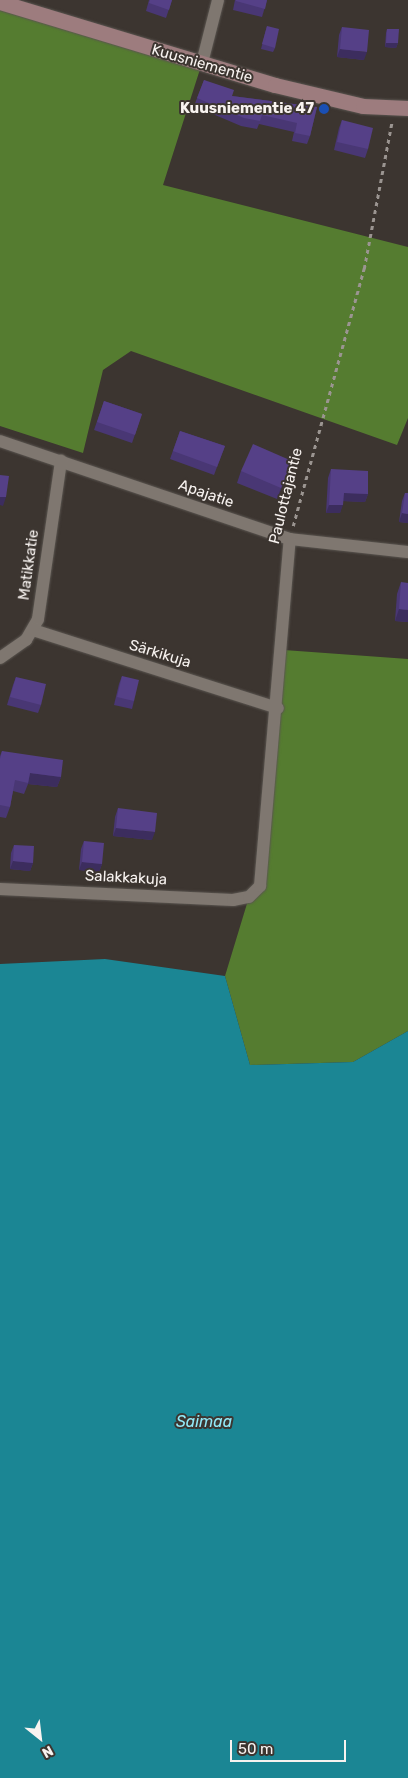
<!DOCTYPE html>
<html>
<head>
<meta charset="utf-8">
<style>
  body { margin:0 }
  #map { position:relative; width:408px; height:1778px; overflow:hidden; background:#3c3530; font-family:Rubik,sans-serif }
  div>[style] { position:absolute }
  .forest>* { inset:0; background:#557c30 }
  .water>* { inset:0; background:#1b8694 }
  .path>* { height:2.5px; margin-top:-1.25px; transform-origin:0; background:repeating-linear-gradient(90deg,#9b9591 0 4px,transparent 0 8px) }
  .roads { filter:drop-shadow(0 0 1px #5a5550) drop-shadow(0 0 1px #5a5550) }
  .street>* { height:12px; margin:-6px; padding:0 6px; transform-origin:6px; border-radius:6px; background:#7f7770 }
  .secondary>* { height:15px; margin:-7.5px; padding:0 7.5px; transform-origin:7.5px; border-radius:7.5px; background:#9d7c7e }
  .wall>* { inset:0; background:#493774 }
  .shaded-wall>* { inset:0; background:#3c2d5e }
  .building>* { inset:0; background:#554087 }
  .dots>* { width:14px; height:14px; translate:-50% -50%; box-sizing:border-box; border:2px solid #3c3530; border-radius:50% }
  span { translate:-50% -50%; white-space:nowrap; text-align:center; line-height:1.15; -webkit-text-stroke:4px #3c3530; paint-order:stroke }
  .street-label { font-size:15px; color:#f8f3f0 }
  .poi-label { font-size:15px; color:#f8f3f0; font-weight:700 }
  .right { translate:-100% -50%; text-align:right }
  .water-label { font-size:16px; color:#92eaf8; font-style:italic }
  .north { position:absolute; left:15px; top:1713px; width:50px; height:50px; -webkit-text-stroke:4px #3c3530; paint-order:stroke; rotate:151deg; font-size:14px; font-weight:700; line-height:20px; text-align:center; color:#f8f3f0 }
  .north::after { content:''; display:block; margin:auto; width:18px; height:22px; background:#f8f3f0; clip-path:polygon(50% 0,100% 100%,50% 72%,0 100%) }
  .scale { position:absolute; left:230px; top:1740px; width:116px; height:22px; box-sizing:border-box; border:2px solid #f8f3f0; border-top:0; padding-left:6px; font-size:15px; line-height:18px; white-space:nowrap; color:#f8f3f0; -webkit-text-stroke:4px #3c3530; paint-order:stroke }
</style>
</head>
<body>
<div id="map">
  <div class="forest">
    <div style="clip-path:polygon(0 2px,202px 63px,163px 185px,408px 247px,408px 418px,397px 445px,131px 351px,103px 370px,83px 453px,0 426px)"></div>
    <div style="clip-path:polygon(284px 650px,408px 659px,408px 1031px,353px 1062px,250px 1065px,225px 976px,249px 897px,260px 886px)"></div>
  </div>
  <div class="water">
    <div style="clip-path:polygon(105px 959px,225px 976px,250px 1065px,353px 1062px,408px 1031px,408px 1778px,0 1778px,0 964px)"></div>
  </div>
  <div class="path">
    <div style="left:293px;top:526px;width:267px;rotate:-74.6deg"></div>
    <div style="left:364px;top:269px;width:151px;rotate:-79.3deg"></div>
  </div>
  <div class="roads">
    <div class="street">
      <div style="left:202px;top:63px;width:65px;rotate:-75.7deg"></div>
      <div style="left:0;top:441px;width:306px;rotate:18.7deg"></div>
      <div style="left:290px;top:539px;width:119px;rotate:6.3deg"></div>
      <div style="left:33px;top:630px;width:257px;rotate:17.7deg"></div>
      <div style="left:0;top:658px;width:32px;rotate:-35deg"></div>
      <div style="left:26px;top:640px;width:24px;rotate:-60deg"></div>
      <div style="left:38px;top:619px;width:160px;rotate:-81.7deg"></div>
      <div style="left:0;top:889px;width:233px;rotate:2.7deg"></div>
      <div style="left:233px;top:900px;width:16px;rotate:-11deg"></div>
      <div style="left:249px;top:897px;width:16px;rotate:-45deg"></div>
      <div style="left:260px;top:886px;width:348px;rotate:-85.1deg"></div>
    </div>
    <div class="secondary">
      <div style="left:0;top:2px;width:287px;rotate:16.8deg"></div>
      <div style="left:275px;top:85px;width:90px;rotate:13.4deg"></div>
      <div style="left:363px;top:106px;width:45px;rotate:2.5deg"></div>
    </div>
  </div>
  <div class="wall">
    <div style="clip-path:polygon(149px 0,172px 0,166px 18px,146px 11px)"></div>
    <div style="clip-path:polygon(235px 0,267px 0,262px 17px,233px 10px)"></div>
    <div style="clip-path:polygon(267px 26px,275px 48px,273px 52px,261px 49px)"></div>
    <div style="clip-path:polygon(342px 27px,364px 60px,337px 57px,339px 35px)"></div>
    <div style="clip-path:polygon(387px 29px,398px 43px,396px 48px,385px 47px,386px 33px)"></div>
    <div style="clip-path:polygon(204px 80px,232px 96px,317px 107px,310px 136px,307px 144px,292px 141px,294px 132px,259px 124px,257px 129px,241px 126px,194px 106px)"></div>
    <div style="clip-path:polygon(342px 120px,368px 149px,365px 158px,334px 150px,339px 128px)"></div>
    <div style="clip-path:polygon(104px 401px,142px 414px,132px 443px,94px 430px)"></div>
    <div style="clip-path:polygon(180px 431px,225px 446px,214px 475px,170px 459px)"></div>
    <div style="clip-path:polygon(292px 461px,277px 499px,237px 483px,241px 471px)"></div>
    <div style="clip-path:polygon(331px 469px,368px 494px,365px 502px,343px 501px,340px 513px,326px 513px,328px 478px)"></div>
    <div style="clip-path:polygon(405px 493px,408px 523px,399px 522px,402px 501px)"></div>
    <div style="clip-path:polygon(401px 582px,408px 622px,395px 621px,397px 594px)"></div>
    <div style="clip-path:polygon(122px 676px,134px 701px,132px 709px,114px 705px,119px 684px)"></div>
    <div style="clip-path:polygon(16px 677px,41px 705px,38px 713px,7px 705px,13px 685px)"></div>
    <div style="clip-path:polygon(2px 751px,61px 777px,57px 787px,28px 784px,24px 794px,13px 791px,10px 807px,6px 818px,0 817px,0 756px)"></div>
    <div style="clip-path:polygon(118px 808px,152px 840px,113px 836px,115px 817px)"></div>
    <div style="clip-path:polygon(84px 841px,102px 864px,99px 872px,79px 870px,81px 849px)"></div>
    <div style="clip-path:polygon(14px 845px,33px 863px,30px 871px,10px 869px,11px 853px)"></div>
  </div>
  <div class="shaded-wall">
    <div style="clip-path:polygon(386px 43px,398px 43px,396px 48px,385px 47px)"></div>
    <div style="clip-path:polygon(340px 49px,367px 52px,364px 60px,337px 57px)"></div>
    <div style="clip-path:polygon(292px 461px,288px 472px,277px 499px,281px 488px)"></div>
    <div style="clip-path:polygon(344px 493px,368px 494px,365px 502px,341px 501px)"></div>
    <div style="clip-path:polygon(0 497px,6px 497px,3px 506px,0 505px)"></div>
    <div style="clip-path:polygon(329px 505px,343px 505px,340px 513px,326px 513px)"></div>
    <div style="clip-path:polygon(402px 513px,408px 514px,408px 523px,399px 522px)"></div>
    <div style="clip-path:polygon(399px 609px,408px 610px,408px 622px,395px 621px)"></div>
    <div style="clip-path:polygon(30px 773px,61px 777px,57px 787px,28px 784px)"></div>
    <div style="clip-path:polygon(116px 828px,155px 832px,152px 840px,113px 836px)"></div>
    <div style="clip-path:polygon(13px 861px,33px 863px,30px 871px,10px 869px)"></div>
    <div style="clip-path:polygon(82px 862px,102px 864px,99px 872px,79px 870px)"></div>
  </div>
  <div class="building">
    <div style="clip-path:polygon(150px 0,172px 0,169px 10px,149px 3px)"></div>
    <div style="clip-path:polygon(236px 0,267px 0,265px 9px,236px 1px)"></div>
    <div style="clip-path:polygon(267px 26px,279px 29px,275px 48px,262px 44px)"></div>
    <div style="clip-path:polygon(342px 27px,369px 30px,367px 52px,340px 49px)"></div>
    <div style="clip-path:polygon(387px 29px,399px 29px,398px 43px,386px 43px)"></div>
    <div style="clip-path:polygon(204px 80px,234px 90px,232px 96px,317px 107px,310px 136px,295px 133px,297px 123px,262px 115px,260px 121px,244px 118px,197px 98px)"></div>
    <div style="clip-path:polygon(342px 120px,373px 128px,368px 149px,337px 142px)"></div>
    <div style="clip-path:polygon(104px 401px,142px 414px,135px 435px,97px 422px)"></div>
    <div style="clip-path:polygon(180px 431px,225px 446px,217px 467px,173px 451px)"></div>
    <div style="clip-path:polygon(253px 444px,292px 461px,281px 488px,241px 471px)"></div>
    <div style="clip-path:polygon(331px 469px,368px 471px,368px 494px,344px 493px,343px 505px,329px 505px)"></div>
    <div style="clip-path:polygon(0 475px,9px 476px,6px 497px,0 497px)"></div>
    <div style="clip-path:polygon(405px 493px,408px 493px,408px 514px,402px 513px)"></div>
    <div style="clip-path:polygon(401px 582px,408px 583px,408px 610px,399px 609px)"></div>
    <div style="clip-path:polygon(122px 676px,139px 680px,134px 701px,117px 697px)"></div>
    <div style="clip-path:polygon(16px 677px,46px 684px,41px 705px,10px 697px)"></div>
    <div style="clip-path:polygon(2px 751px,63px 760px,61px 777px,30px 773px,28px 783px,15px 780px,10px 807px,0 805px,0 759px)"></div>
    <div style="clip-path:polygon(118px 808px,157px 813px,155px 832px,116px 828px)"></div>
    <div style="clip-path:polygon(84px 841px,104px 843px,102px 864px,82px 862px)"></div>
    <div style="clip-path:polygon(14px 845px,34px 846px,33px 863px,13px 861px)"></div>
  </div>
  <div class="dots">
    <div style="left:324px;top:109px;background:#1a4fb4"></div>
  </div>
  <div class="street-label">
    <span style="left:202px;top:64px;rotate:16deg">Kuusniementie</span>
    <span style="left:206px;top:494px;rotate:19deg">Apajatie</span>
    <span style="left:286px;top:496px;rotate:-76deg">Paulottajantie</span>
    <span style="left:29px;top:565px;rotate:-82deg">Matikkatie</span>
    <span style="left:160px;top:654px;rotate:17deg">Särkikuja</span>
    <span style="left:126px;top:878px;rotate:3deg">Salakkakuja</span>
  </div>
  <div class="poi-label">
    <span class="right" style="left:314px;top:109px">Kuusniementie 47</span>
  </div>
  <div class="water-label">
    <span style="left:204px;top:1422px">Saimaa</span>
  </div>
  <div class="north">N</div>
  <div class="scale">50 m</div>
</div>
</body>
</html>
